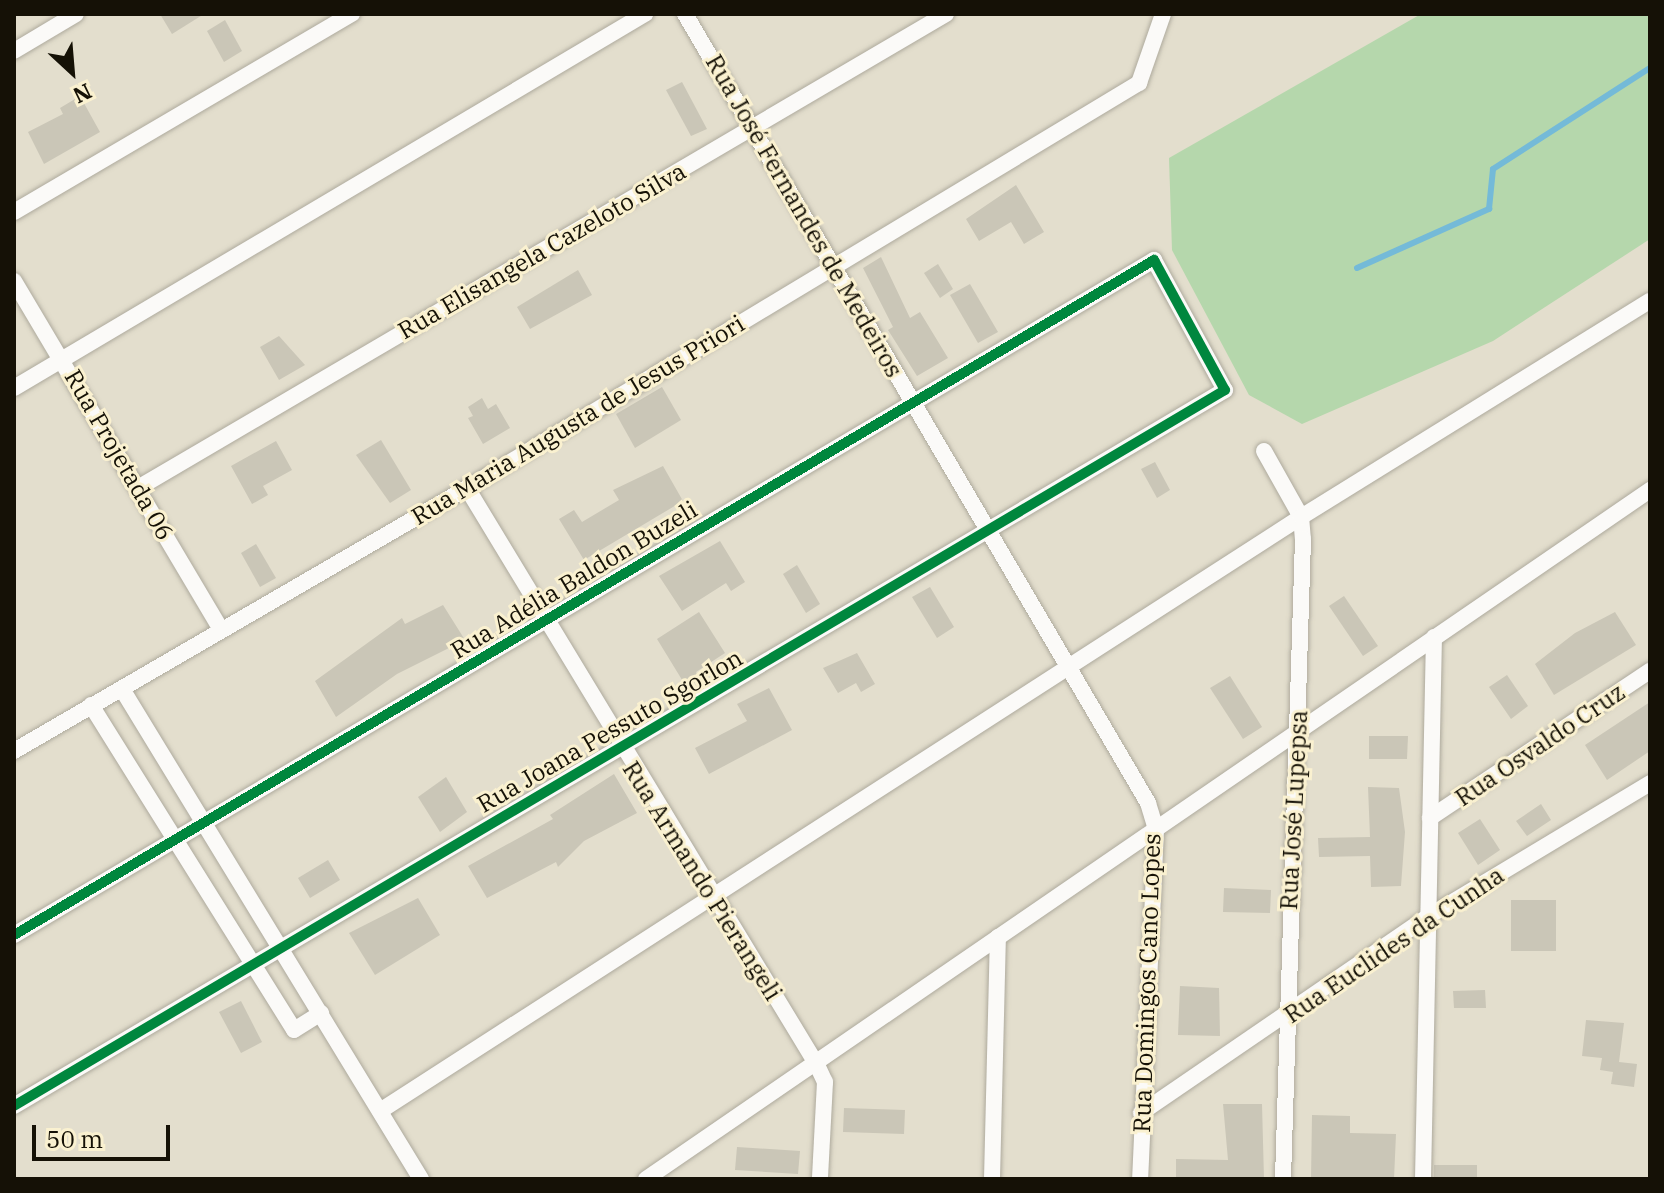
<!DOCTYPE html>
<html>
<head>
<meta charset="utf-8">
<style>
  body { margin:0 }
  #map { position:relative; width:1664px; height:1193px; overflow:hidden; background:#e3decd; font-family:"IBM Plex Serif",serif }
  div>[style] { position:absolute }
  .green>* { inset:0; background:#b5d7ac }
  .stream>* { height:6px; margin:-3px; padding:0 3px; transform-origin:3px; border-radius:3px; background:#74bad8 }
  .building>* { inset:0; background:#cac6b7 }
  .roads { filter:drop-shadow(0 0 2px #aeaa9d) drop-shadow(0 0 2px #aeaa9d) }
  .street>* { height:16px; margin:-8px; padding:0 8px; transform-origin:8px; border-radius:8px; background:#fbfaf8 }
  .cycleway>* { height:10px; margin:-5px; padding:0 5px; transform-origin:5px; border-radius:5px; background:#00873e }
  span { translate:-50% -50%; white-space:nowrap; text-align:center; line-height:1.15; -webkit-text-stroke:6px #faf1d0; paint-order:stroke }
  .street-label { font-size:24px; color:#151106 }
  .frame { position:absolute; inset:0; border:16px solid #151106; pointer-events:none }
  .north { position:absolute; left:32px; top:32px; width:80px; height:80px; -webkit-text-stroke:6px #faf1d0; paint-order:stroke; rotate:154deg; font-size:22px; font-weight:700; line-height:32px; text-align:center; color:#151106 }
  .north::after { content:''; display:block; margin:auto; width:28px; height:36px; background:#151106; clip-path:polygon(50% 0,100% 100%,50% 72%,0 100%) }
  .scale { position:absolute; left:32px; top:1125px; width:138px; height:36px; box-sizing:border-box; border:4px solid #151106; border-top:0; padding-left:10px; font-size:24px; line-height:28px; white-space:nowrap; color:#151106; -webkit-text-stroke:6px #faf1d0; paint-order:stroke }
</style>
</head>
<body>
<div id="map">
  <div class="green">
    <div style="clip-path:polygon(1421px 14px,1650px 14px,1650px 239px,1493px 341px,1302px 424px,1249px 395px,1172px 250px,1169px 158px)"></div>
  </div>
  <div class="stream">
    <div style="left:1357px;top:268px;width:145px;rotate:-24.1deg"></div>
    <div style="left:1489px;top:209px;width:40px;rotate:-84.3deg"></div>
    <div style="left:1493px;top:169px;width:187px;rotate:-32.8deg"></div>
  </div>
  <div class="building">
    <div style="clip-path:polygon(160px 14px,204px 14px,172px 34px)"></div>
    <div style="clip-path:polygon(225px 20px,242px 51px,224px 62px,207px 31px)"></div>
    <div style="clip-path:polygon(682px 82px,707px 129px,691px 136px,666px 90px)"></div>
    <div style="clip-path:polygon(80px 96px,100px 132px,44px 164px,28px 132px,63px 114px,60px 108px)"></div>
    <div style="clip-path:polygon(1016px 185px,1044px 232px,1024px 244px,1011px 222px,979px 241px,966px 219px)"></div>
    <div style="clip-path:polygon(881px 257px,910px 318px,920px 312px,948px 358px,917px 376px,888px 330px,893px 327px,863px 268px)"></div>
    <div style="clip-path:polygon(938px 264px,953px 289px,940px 298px,924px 273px)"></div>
    <div style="clip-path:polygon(578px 270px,592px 295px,530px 329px,517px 307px)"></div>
    <div style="clip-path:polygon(970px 284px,998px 332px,978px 343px,950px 295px)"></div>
    <div style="clip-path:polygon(279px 336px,305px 365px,279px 380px,260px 347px)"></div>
    <div style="clip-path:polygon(662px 387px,681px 420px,635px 448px,616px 414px)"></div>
    <div style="clip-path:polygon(482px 398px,488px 409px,496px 404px,510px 428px,483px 444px,468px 418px,473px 416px,468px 407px)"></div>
    <div style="clip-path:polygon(381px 440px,411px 490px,390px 503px,356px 455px)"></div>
    <div style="clip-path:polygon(276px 441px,292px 470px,263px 486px,268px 495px,252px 504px,231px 466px)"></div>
    <div style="clip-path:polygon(1155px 462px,1170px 490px,1157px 498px,1141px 469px)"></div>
    <div style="clip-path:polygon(663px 466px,683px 501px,584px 560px,559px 519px,574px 510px,582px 522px,619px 500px,613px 490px)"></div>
    <div style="clip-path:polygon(720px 541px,745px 582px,731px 591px,726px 583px,682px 611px,659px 576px)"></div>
    <div style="clip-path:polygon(256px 544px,276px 578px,260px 587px,241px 553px)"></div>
    <div style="clip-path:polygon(797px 565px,820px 604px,806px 613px,783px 574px)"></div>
    <div style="clip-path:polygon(930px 587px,954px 627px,937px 638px,912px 597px)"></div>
    <div style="clip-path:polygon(1344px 596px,1378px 646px,1363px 656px,1329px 606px)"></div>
    <div style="clip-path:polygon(443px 605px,465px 640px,397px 674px,336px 717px,315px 681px,402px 618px,405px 624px)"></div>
    <div style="clip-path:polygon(699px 612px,725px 653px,696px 672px,700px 679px,687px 688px,657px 639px)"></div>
    <div style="clip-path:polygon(1615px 612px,1636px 645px,1554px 695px,1535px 664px,1575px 633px)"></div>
    <div style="clip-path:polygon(857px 653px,875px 684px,861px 692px,856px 683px,838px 693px,823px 668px)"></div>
    <div style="clip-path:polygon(1507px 675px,1528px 706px,1511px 719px,1489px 687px)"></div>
    <div style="clip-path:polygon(1230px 676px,1262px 727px,1243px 739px,1210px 688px)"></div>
    <div style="clip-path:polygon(769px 688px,792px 730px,709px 774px,695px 748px,747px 721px,737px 704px)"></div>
    <div style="clip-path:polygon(1650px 702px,1650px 751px,1607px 780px,1585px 745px)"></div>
    <div style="clip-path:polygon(1369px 736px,1408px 736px,1407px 759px,1369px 759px)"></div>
    <div style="clip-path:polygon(614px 774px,637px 813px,584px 841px,558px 867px,556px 862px,487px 898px,468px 866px,553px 819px,550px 815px)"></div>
    <div style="clip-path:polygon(446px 777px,467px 812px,440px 832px,418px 797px)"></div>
    <div style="clip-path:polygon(1368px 787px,1399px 788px,1405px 832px,1401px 886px,1371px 887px,1370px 856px,1319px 857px,1318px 838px,1370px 837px)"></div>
    <div style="clip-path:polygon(1541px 804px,1551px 820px,1527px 836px,1516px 821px)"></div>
    <div style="clip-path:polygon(1480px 819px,1500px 850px,1478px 865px,1458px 833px)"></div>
    <div style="clip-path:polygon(328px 860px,340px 880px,310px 898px,298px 878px)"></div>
    <div style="clip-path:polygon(1224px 888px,1271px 890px,1270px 913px,1223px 912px)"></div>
    <div style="clip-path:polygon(418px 898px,440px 935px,375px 975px,349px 933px)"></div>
    <div style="clip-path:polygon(1511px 900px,1556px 900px,1556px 951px,1511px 951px)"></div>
    <div style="clip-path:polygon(1180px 986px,1219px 988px,1220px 1036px,1178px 1035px)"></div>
    <div style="clip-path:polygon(1485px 990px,1486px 1008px,1454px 1008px,1453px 991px)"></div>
    <div style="clip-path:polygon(241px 1001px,262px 1042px,241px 1053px,219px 1012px)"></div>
    <div style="clip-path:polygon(1586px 1020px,1624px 1023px,1619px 1062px,1637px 1064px,1634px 1087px,1611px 1084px,1613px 1072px,1600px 1070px,1602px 1058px,1582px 1056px)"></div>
    <div style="clip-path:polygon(1223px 1104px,1262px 1104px,1264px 1179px,1176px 1179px,1176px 1159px,1228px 1160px)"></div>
    <div style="clip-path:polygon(844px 1108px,905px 1110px,904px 1134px,843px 1132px)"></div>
    <div style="clip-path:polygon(1312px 1115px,1350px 1116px,1350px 1133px,1396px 1134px,1394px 1179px,1311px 1179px)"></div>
    <div style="clip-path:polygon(737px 1147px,800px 1151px,798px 1174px,735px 1170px)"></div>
    <div style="clip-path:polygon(1434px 1165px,1477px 1165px,1477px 1179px,1434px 1179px)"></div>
  </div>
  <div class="roads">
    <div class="street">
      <div style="left:685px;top:14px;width:915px;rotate:59.59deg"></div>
      <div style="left:1148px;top:803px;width:27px;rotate:73deg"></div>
      <div style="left:1156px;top:829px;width:350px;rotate:92.6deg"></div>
      <div style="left:14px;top:51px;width:72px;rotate:-30.8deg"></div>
      <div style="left:14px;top:212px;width:392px;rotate:-30.4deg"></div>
      <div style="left:14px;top:281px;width:405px;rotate:59.3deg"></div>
      <div style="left:14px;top:388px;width:734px;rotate:-30.66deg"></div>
      <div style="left:1264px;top:451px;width:76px;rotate:60.7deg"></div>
      <div style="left:1301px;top:517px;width:22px;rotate:85deg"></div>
      <div style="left:1303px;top:539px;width:640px;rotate:91.79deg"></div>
      <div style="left:138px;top:488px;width:937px;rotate:-30.4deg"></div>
      <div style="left:467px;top:488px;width:675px;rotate:58.76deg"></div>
      <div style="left:817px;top:1065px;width:19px;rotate:65deg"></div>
      <div style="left:825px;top:1082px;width:97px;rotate:93deg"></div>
      <div style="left:122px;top:689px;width:574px;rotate:58.61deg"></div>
      <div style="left:91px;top:705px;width:383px;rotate:58deg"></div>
      <div style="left:294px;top:1030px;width:32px;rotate:-32deg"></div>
      <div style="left:14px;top:751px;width:524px;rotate:-30.14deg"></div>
      <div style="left:467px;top:488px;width:785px;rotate:-31.08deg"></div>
      <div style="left:1139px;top:83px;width:73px;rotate:-70.8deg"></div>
      <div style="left:1430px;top:818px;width:265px;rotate:-33.8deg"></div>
      <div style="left:14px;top:935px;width:1325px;rotate:-30.63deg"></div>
      <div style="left:1154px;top:260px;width:148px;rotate:61.4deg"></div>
      <div style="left:1225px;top:390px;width:1407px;rotate:149.41deg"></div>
      <div style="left:380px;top:1111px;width:1096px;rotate:-32.82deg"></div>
      <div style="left:1301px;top:517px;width:410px;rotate:-31.8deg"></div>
      <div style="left:1141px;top:1113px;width:349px;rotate:-34.4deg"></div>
      <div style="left:1429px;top:916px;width:258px;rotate:-31deg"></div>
      <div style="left:646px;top:1179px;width:1218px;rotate:-34.46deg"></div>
      <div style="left:992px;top:1179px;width:242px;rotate:-88.6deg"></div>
      <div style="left:1423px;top:1179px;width:542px;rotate:-88.84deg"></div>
    </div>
  </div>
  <div class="cycleway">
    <div style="left:14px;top:935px;width:1325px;rotate:-30.63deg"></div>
    <div style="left:1154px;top:260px;width:148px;rotate:61.4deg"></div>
    <div style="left:1225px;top:390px;width:1407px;rotate:149.41deg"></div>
  </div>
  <div class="street-label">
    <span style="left:804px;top:216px;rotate:60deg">Rua José Fernandes de Medeiros</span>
    <span style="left:542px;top:251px;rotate:-30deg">Rua Elisangela Cazeloto Silva</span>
    <span style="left:578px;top:420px;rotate:-31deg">Rua Maria Augusta de Jesus Priori</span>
    <span style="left:119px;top:455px;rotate:60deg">Rua Projetada 06</span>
    <span style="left:574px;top:580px;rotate:-31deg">Rua Adélia Baldon Buzeli</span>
    <span style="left:610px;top:731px;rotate:-30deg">Rua Joana Pessuto Sgorlon</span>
    <span style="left:1540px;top:745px;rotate:-34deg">Rua Osvaldo Cruz</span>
    <span style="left:1294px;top:810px;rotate:-87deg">Rua José Lupepsa</span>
    <span style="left:702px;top:881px;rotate:58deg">Rua Armando Pierangeli</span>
    <span style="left:1394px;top:945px;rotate:-34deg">Rua Euclides da Cunha</span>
    <span style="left:1147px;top:983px;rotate:-88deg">Rua Domingos Cano Lopes</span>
  </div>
  <div class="frame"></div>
  <div class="north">N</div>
  <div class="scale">50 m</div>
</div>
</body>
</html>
